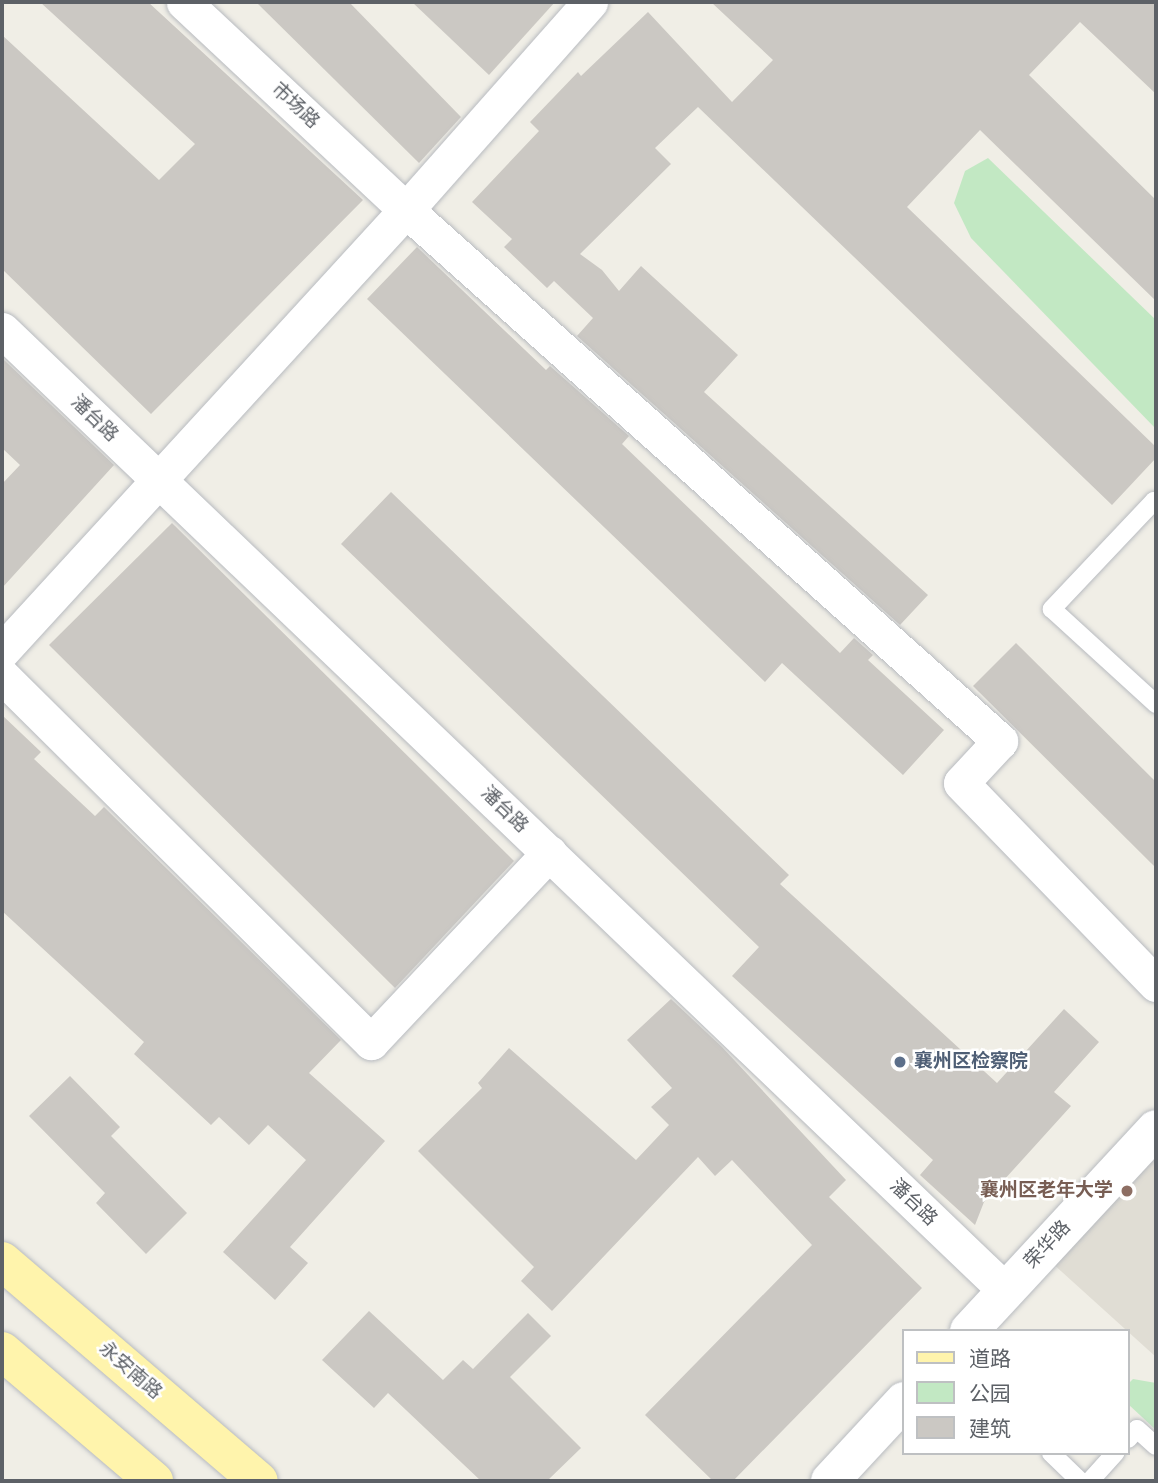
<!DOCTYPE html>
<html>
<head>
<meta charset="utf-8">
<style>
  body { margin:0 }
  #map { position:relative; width:1158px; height:1483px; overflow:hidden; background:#f0eee6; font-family:"Nunito Sans","Noto Sans SC",sans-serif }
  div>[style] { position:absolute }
  .education>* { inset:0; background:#e0ddd4 }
  .green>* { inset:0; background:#c2e8c3 }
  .building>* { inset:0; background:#cbc8c3 }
  .roads { filter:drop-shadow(0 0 2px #b8bbc0) drop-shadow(0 0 2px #b8bbc0) }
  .service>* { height:18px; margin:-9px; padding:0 9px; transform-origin:9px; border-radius:9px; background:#fff }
  .minor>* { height:35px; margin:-17.5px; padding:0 17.5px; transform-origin:17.5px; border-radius:17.5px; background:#fff }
  .secondary>* { height:38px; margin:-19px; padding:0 19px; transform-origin:19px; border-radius:19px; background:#fff }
  .primary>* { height:38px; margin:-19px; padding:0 19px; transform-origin:19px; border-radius:19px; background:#fff4ac }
  .dots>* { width:19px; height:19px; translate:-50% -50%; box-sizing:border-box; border:4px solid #fff; border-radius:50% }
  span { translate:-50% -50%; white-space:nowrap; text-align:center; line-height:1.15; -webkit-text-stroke:5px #fff; paint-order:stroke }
  .street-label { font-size:19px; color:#5d6167 }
  .service-label { font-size:19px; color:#4e5e75; font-weight:700 }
  .left { translate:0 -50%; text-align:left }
  .education-label { font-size:19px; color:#785e54; font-weight:700 }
  .right { translate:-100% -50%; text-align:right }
  .frame { position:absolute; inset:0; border:4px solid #5d6167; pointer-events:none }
  .legend { position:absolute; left:902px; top:1329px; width:228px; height:126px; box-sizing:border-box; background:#fff; border:2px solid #bec0c2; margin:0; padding:9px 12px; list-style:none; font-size:21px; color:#5d6167 }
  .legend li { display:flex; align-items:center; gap:14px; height:35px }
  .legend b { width:35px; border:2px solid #bec0c2 }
</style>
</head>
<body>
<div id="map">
  <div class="education">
    <div style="clip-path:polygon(1156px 1129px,1156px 1357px,1041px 1253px)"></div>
  </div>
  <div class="green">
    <div style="clip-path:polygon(988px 158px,1156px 320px,1156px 429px,971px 238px,954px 203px,965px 171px)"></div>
    <div style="clip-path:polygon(1133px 1379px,1156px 1383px,1156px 1430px,1128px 1404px,1128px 1384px)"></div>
  </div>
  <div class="building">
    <div style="clip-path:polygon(40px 2px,148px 2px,363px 200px,151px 414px,2px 269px,2px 35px,159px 180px,195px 144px)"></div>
    <div style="clip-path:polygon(256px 2px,349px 2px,461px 117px,419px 163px)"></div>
    <div style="clip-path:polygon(412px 2px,555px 2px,489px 75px)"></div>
    <div style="clip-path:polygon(711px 2px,1156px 2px,1156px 94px,1080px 22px,1029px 75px,1156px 200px,1156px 301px,980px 130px,907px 207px,1156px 447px,1156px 458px,1112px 505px,698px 107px,655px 148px,671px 164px,580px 254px,602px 270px,619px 291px,641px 266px,738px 355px,704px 392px,928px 595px,900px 625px,577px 336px,593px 318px,554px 281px,547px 288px,504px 247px,512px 239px,472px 202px,539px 131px,530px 122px,578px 72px,581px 76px,648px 12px,732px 102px,773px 60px)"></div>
    <div style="clip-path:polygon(417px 247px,546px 370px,550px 366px,629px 436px,622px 444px,840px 653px,854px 638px,873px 655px,868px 660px,944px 730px,903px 775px,782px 663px,765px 682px,367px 299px)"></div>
    <div style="clip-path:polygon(2px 358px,114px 465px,2px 588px,2px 484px,20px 465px,2px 448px)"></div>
    <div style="clip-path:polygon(391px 492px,789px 875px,780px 884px,997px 1083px,1064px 1009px,1099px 1042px,1054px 1092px,1071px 1106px,984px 1202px,975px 1225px,920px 1175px,933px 1160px,732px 976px,759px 947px,341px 544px)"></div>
    <div style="clip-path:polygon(172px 523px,514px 861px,395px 988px,49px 645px)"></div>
    <div style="clip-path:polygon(1016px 643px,1156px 782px,1156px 868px,973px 686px)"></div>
    <div style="clip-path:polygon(2px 715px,41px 752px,34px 759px,95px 816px,104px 807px,341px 1040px,309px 1073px,385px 1141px,290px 1247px,308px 1263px,275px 1300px,223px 1252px,306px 1160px,268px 1125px,249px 1145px,219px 1117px,211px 1125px,134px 1054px,144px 1042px,2px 911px)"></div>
    <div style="clip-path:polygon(671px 999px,722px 1047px,846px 1180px,829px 1197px,922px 1288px,733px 1481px,713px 1481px,645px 1415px,812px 1245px,732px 1160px,715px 1176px,698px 1157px,552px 1311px,521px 1281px,534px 1267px,418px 1151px,482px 1088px,478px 1083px,509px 1048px,636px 1160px,669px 1125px,651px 1107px,672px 1088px,627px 1040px)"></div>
    <div style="clip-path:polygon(70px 1076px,120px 1127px,111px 1136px,187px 1213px,146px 1254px,96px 1203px,105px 1193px,29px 1116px)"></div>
    <div style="clip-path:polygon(369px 1311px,443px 1380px,463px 1360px,473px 1369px,528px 1313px,551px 1336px,510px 1377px,581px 1448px,547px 1481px,481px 1481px,388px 1393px,374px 1408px,322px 1360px)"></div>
  </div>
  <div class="roads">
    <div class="service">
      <div style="left:1156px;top:503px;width:3px;rotate:-135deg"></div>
      <div style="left:1154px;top:501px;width:149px;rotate:133.4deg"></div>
      <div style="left:1052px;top:609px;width:141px;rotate:42.4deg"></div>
      <div style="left:1128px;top:1439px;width:13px;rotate:-48deg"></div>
      <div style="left:1137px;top:1429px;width:25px;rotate:42deg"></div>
      <div style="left:1051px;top:1453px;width:40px;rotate:44deg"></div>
      <div style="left:1090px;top:1481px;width:38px;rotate:-48deg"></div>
    </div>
    <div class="minor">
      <div style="left:590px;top:2px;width:278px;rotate:131.5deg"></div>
      <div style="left:406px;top:210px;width:797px;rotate:41.79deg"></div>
      <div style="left:1000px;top:741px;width:57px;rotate:132.9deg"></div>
      <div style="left:961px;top:783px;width:280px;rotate:45.9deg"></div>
      <div style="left:2px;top:330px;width:1390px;rotate:43.75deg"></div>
      <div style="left:2px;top:651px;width:598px;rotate:-47.51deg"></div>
      <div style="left:406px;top:210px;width:304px;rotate:-136.9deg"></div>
      <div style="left:2px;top:676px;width:520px;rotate:44.77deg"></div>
      <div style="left:371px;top:1042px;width:260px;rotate:-46.7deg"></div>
    </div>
    <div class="secondary">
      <div style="left:969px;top:1331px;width:275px;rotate:-47.2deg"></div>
      <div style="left:830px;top:1481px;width:109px;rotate:-47.2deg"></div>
    </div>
    <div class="primary">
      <div style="left:2px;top:1261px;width:338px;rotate:40.6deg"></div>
      <div style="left:2px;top:1351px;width:200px;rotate:40.5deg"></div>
    </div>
  </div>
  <div class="dots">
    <div style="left:900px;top:1062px;background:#5c6f8a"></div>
    <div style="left:1127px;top:1191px;background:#8d6e63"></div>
  </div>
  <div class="street-label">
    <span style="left:295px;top:106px;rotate:43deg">市场路</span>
    <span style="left:94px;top:419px;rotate:44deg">潘台路</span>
    <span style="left:504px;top:810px;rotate:44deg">潘台路</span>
    <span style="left:913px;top:1203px;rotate:44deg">潘台路</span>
    <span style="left:1048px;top:1245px;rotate:-47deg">荣华路</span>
    <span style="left:130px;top:1371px;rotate:41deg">永安南路</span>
  </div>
  <div class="service-label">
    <span class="left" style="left:914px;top:1062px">襄州区检察院</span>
  </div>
  <div class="education-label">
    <span class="right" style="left:1113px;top:1191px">襄州区老年大学</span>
  </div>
  <div class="frame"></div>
  <ul class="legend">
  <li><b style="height:9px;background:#fff4ac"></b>道路</li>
  <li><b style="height:19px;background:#c2e8c3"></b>公园</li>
  <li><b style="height:19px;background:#cbc8c3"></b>建筑</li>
  </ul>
</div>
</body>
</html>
